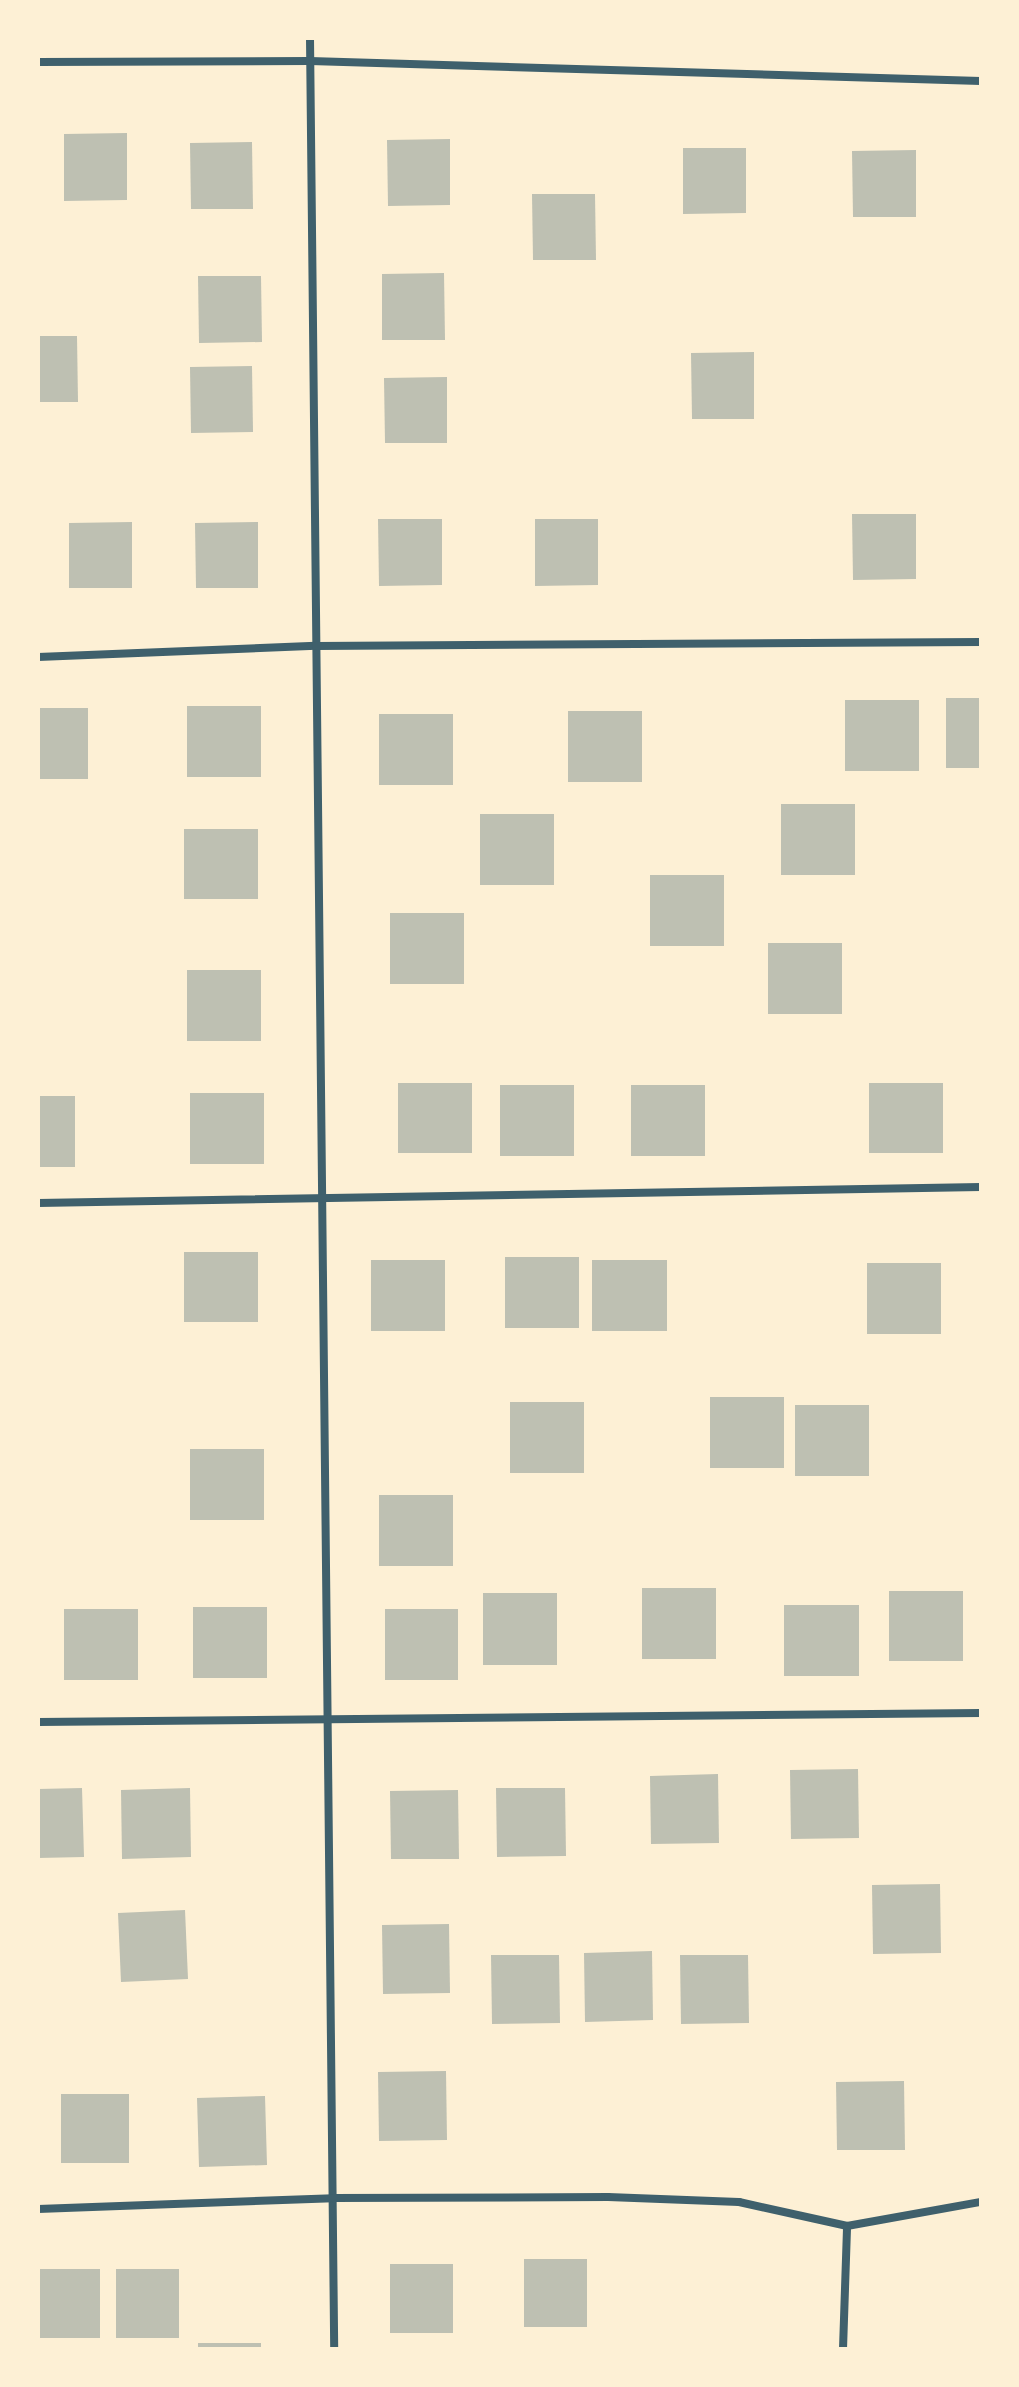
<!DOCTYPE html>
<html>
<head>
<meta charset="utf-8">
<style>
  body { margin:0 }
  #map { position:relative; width:1019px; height:2387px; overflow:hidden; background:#fdf0d5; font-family:"Fira Sans Condensed",sans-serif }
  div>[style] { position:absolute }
  .building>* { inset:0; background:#bec0b2 }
  .minor>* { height:8px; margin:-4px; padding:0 4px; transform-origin:4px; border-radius:4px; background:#3f606c }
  span { translate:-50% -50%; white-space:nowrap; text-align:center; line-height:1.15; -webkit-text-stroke:6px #fdf0d5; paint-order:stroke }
  .frame { position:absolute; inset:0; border:40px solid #fdf0d5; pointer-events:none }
</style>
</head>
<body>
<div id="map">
  <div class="building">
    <div style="clip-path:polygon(127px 133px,127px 200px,64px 201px,64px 134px)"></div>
    <div style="clip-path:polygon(450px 139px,450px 205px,388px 206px,387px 140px)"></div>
    <div style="clip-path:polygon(252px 142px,253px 209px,191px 209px,190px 143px)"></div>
    <div style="clip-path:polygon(683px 148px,746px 148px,746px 213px,683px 214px)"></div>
    <div style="clip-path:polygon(916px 150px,916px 217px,853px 217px,852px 151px)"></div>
    <div style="clip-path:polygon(532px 194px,595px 194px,596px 260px,533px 260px)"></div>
    <div style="clip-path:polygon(444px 273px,445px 340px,382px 340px,382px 274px)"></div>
    <div style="clip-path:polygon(198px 276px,261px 276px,262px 342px,199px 343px)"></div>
    <div style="clip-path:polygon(38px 336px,77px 336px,78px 402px,38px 402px)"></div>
    <div style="clip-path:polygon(754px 352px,754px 419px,692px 419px,691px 353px)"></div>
    <div style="clip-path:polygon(252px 366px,253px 432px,191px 433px,190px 367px)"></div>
    <div style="clip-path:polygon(447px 377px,447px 443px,385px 443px,384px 378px)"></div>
    <div style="clip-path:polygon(852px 514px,916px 514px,916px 579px,853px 580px)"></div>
    <div style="clip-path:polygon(378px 519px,442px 519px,442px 585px,379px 586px)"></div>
    <div style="clip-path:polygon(535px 519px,598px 519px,598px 585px,535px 586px)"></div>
    <div style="clip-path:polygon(132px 522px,132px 588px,69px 588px,69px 523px)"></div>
    <div style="clip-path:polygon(258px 522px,258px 588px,196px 588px,195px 523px)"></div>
    <div style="clip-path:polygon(946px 698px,981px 698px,981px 768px,946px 768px)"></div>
    <div style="clip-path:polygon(845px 700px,919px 700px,919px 771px,845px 771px)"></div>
    <div style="clip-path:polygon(187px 706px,261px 706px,261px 777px,187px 777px)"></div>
    <div style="clip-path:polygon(38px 708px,88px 708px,88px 779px,38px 779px)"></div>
    <div style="clip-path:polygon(568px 711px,642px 711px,642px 782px,568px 782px)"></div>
    <div style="clip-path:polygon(379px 714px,453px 714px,453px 785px,379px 785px)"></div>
    <div style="clip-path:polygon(781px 804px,855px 804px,855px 875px,781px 875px)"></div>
    <div style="clip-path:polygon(480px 814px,554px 814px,554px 885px,480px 885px)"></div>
    <div style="clip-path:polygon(184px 829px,258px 829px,258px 899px,184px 899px)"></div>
    <div style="clip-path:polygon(650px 875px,724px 875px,724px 946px,650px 946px)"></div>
    <div style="clip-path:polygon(390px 913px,464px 913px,464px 984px,390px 984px)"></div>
    <div style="clip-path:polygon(768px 943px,842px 943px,842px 1014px,768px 1014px)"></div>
    <div style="clip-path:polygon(187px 970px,261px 970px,261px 1041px,187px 1041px)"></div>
    <div style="clip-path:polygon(398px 1083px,472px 1083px,472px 1153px,398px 1153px)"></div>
    <div style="clip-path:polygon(869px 1083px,943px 1083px,943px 1153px,869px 1153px)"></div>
    <div style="clip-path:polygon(500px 1085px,574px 1085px,574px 1156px,500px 1156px)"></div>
    <div style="clip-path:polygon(631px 1085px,705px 1085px,705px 1156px,631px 1156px)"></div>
    <div style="clip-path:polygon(190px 1093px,264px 1093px,264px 1164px,190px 1164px)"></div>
    <div style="clip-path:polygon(38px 1096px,75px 1096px,75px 1167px,38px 1167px)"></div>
    <div style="clip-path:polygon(184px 1252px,258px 1252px,258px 1322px,184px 1322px)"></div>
    <div style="clip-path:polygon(505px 1257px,579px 1257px,579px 1328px,505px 1328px)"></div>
    <div style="clip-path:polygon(371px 1260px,445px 1260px,445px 1331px,371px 1331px)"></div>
    <div style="clip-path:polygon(592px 1260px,667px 1260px,667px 1331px,592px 1331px)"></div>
    <div style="clip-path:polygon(867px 1263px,941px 1263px,941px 1334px,867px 1334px)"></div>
    <div style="clip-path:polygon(710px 1397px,784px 1397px,784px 1468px,710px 1468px)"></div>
    <div style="clip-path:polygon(510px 1402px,584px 1402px,584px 1473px,510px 1473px)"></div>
    <div style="clip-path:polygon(795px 1405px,869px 1405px,869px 1476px,795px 1476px)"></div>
    <div style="clip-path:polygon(190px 1449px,264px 1449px,264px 1520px,190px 1520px)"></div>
    <div style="clip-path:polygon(379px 1495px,453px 1495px,453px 1566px,379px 1566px)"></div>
    <div style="clip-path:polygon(642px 1588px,716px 1588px,716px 1659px,642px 1659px)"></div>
    <div style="clip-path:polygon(889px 1591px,963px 1591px,963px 1661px,889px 1661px)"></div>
    <div style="clip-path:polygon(483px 1593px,557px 1593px,557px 1665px,483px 1665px)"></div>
    <div style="clip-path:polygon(784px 1605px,859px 1605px,859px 1676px,784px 1676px)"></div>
    <div style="clip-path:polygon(193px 1607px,267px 1607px,267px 1678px,193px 1678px)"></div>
    <div style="clip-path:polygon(64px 1609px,138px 1609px,138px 1680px,64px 1680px)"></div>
    <div style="clip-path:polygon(385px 1609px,458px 1609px,458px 1680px,385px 1680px)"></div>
    <div style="clip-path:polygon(858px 1769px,859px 1838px,791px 1839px,790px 1770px)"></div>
    <div style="clip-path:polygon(718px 1774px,719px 1843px,651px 1844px,650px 1776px)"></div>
    <div style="clip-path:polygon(82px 1788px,84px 1857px,38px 1858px,38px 1789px)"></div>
    <div style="clip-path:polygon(190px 1788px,191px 1857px,122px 1859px,121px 1790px)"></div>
    <div style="clip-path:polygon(496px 1788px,565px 1788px,566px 1856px,497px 1857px)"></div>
    <div style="clip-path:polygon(458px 1790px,459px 1859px,391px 1859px,390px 1791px)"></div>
    <div style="clip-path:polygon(940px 1884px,941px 1953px,873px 1954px,872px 1885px)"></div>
    <div style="clip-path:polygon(185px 1910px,188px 1979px,121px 1982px,118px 1913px)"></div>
    <div style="clip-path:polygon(449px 1924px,450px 1993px,383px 1994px,382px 1925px)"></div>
    <div style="clip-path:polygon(652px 1951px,653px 2020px,585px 2022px,584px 1953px)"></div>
    <div style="clip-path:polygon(491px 1955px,559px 1955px,560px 2023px,492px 2024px)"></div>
    <div style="clip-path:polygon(680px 1955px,748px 1955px,749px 2023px,681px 2024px)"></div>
    <div style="clip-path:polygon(446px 2071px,447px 2140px,379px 2141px,378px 2072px)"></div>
    <div style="clip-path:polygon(904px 2081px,905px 2150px,837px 2150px,836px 2082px)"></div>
    <div style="clip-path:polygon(61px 2094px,129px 2094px,129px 2163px,61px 2163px)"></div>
    <div style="clip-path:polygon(265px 2096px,267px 2165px,199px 2167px,197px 2098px)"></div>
    <div style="clip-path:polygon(524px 2259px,587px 2259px,587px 2327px,524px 2327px)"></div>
    <div style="clip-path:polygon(390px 2264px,453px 2264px,453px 2333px,390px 2333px)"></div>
    <div style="clip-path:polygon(38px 2269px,100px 2269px,100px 2338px,38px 2338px)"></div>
    <div style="clip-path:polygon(116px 2269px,179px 2269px,179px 2338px,116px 2338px)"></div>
    <div style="clip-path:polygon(198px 2343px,261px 2343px,261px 2349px,198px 2349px)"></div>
  </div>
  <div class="minor">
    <div style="left:310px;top:38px;width:2311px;rotate:89.4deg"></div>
    <div style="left:38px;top:62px;width:272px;rotate:-0.2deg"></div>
    <div style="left:310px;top:61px;width:671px;rotate:1.71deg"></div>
    <div style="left:38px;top:657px;width:278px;rotate:-2.3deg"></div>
    <div style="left:316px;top:646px;width:665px;rotate:-0.34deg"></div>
    <div style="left:38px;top:1203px;width:943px;rotate:-0.97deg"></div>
    <div style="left:38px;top:1722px;width:943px;rotate:-0.55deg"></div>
    <div style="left:38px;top:2209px;width:295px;rotate:-2.1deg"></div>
    <div style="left:333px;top:2198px;width:275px;rotate:-0.2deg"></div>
    <div style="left:608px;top:2197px;width:131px;rotate:2.2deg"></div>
    <div style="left:739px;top:2202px;width:111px;rotate:12.5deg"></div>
    <div style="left:847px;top:2226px;width:136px;rotate:-10.2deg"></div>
    <div style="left:843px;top:2349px;width:123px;rotate:-88.1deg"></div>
  </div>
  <div class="frame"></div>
</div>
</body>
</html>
